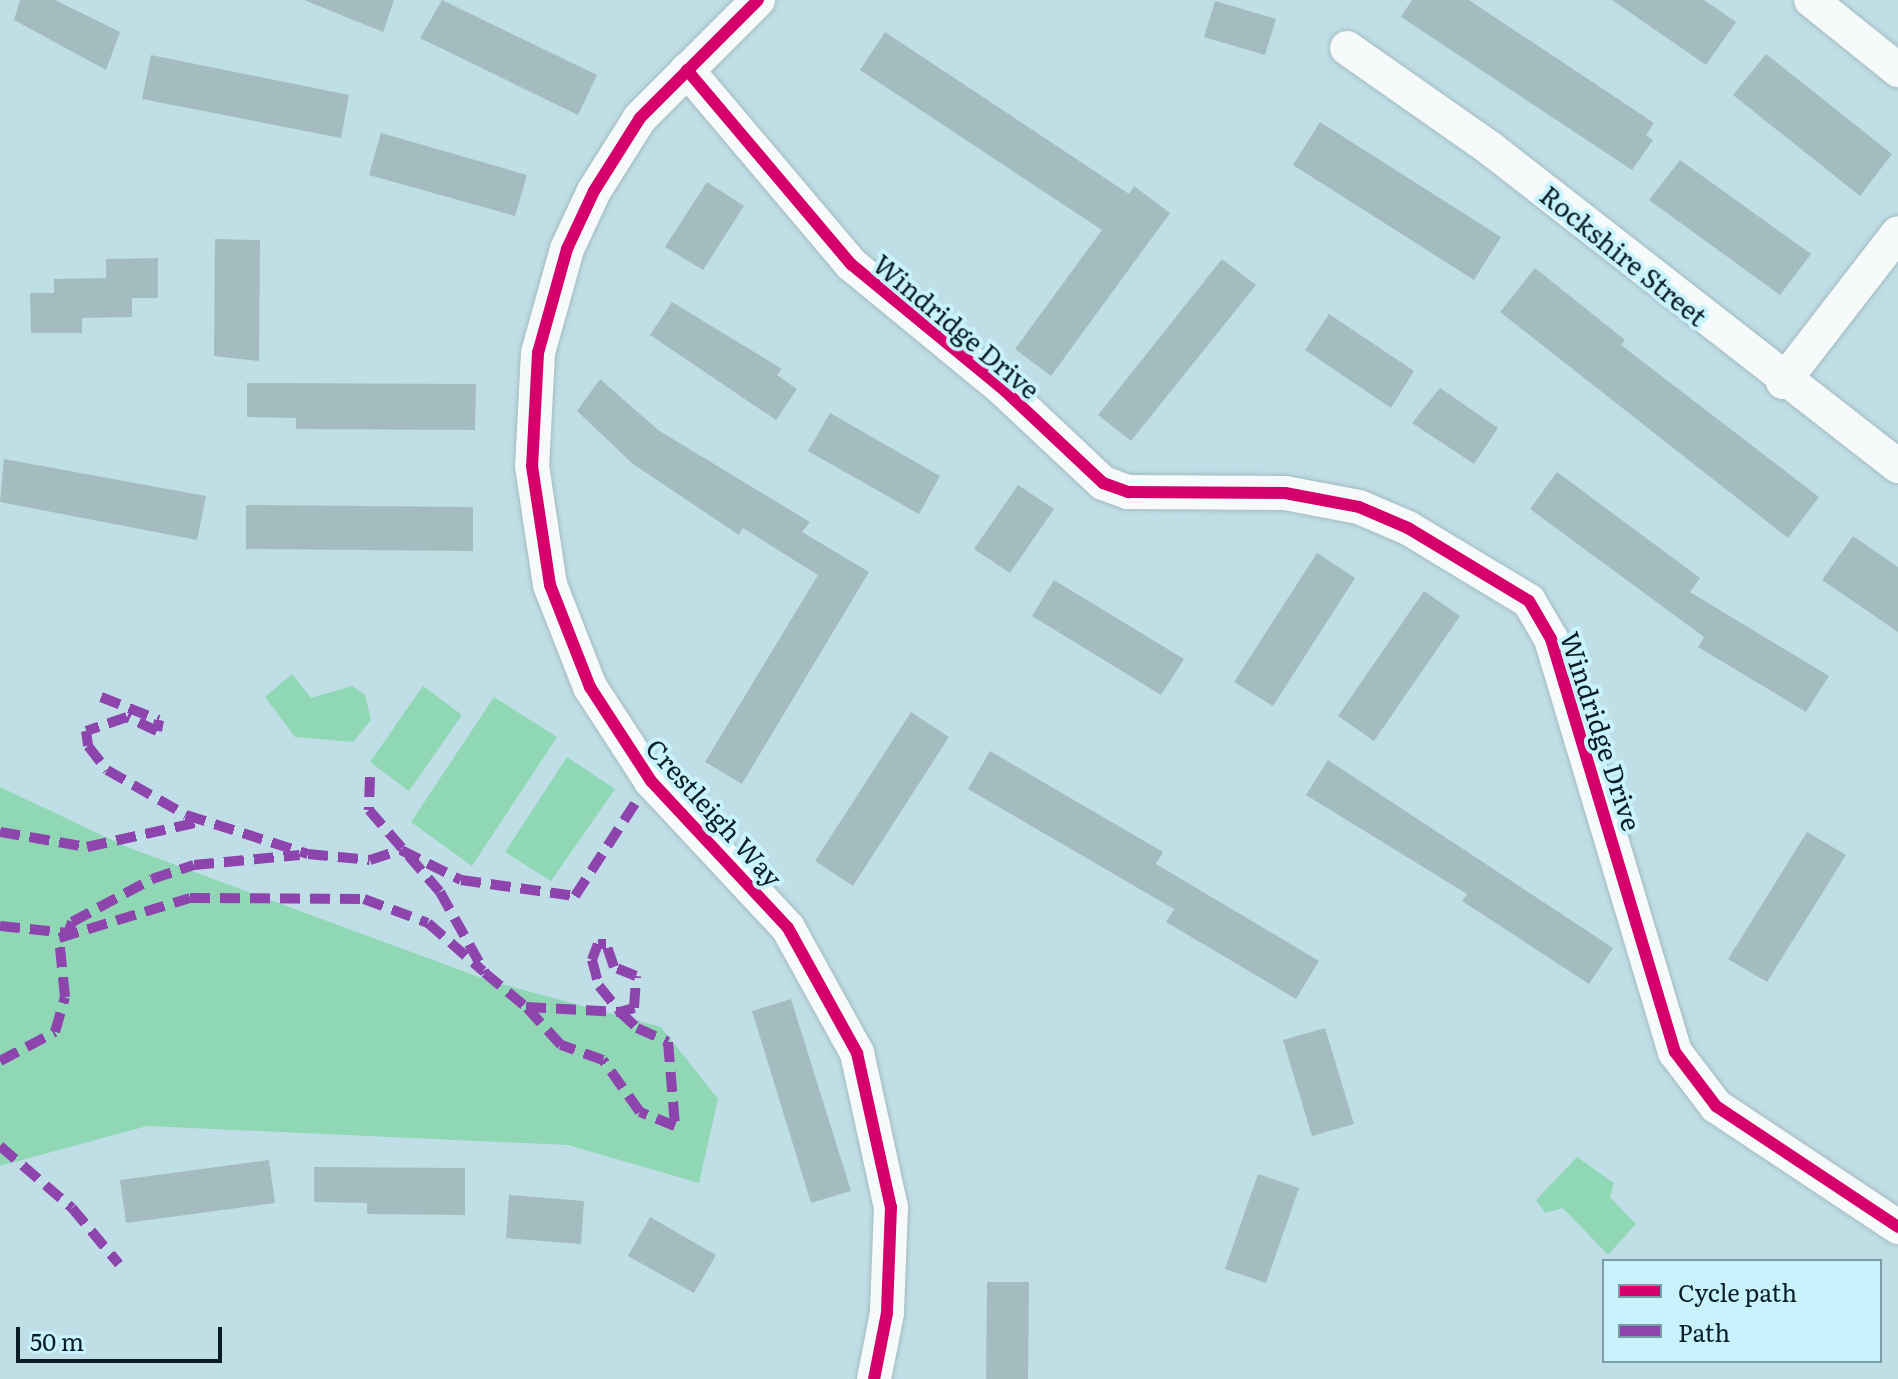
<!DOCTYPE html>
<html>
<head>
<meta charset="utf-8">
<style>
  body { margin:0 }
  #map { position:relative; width:1898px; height:1379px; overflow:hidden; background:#c0dee6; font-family:Literata,serif }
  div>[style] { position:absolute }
  .green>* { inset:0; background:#90d7b6 }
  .building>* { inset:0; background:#a4bcc0 }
  .roads { filter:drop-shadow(0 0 2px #a3bbc0) drop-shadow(0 0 2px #a3bbc0) }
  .minor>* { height:34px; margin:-17px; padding:0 17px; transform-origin:17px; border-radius:17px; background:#f6fafb }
  .quiet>* { height:10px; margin-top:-5px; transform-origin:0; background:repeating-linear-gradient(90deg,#8e44ad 0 20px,transparent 0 30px) }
  .cycleway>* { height:12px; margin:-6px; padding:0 6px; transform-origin:6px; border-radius:6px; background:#d6006c }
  span { translate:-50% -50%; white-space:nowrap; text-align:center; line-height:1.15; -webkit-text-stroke:8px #c8f3fd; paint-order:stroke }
  .street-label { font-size:26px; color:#081e23 }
  .legend { position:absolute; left:1602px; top:1259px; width:280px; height:104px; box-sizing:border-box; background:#c8f3fd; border:2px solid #7b9ea6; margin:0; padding:10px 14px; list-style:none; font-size:24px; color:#081e23 }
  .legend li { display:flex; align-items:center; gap:16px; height:40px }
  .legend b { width:40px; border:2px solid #7b9ea6 }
  .scale { position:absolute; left:16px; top:1327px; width:206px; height:36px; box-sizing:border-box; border:4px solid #081e23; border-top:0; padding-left:10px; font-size:24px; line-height:28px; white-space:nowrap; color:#081e23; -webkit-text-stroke:6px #c8f3fd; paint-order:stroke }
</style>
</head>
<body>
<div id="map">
  <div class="green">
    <div style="clip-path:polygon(292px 674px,311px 698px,352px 686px,365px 695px,371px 720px,353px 742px,295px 737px,265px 697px)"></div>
    <div style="clip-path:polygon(423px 686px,462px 715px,409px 791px,370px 762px)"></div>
    <div style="clip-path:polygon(494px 697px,557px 737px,472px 866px,411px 822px)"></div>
    <div style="clip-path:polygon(567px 757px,615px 789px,551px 881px,505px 852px)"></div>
    <div style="clip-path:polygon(0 787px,127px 847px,487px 980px,661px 1027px,718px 1099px,699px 1183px,568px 1145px,147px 1126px,0 1166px)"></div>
    <div style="clip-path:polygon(1577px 1157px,1614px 1183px,1610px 1197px,1636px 1224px,1608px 1255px,1563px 1208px,1545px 1213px,1536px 1200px)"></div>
  </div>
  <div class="building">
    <div style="clip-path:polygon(20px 0,55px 0,120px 32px,106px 70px,14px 20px)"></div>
    <div style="clip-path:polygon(304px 0,394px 0,383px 32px)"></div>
    <div style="clip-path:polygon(442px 0,597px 75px,578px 115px,420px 38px)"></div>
    <div style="clip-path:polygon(1412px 0,1469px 0,1654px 123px,1646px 135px,1653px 140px,1632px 170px,1401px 17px)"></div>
    <div style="clip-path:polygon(1612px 0,1704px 0,1736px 22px,1706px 65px)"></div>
    <div style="clip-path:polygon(1215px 1px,1276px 19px,1265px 55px,1204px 37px)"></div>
    <div style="clip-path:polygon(885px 32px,1129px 194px,1134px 186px,1170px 213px,1051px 376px,1015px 349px,1102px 230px,860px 70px)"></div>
    <div style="clip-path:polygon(1766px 54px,1892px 154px,1860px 196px,1733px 95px)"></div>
    <div style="clip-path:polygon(151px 55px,349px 95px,341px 138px,142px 99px)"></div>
    <div style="clip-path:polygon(1320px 122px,1501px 237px,1474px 280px,1293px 165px)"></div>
    <div style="clip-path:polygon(381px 133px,527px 175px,515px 216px,369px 175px)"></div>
    <div style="clip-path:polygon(1680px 160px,1811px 254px,1780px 295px,1649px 200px)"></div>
    <div style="clip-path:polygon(707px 182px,744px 206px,703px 270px,665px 247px)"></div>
    <div style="clip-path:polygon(215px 239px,260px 240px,259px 361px,214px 356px)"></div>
    <div style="clip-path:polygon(158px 258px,158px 298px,132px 298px,132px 317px,82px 318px,82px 333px,31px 333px,30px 293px,54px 293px,54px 279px,106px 278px,106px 259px)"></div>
    <div style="clip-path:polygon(1222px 259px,1256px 285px,1131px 441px,1098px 415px)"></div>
    <div style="clip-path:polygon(1535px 268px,1625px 340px,1621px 345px,1819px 497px,1788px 538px,1500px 312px)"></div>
    <div style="clip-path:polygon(672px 302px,782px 369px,777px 375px,797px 389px,776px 420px,650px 335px)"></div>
    <div style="clip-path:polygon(1329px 314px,1414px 371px,1391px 408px,1305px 350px)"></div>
    <div style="clip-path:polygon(600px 379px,658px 430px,810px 522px,802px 532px,869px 572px,742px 784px,705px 762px,818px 575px,743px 528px,739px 535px,633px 464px,577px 411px)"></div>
    <div style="clip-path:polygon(247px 383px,476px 384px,475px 430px,296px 429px,296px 418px,247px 417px)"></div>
    <div style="clip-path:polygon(1440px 388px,1498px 428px,1474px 464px,1412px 423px)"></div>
    <div style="clip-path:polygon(830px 413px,940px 476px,919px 514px,808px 451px)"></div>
    <div style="clip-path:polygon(4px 459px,206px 496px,197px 540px,0 502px)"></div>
    <div style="clip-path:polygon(1557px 472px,1700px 578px,1690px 592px,1829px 676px,1806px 712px,1698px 647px,1704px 637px,1530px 509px)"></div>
    <div style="clip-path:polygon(1018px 485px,1054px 509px,1010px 573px,974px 549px)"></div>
    <div style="clip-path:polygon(246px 505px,473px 507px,473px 551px,246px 549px)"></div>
    <div style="clip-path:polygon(1853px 536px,1898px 567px,1898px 632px,1822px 580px)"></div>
    <div style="clip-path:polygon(1317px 553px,1355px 578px,1273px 706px,1234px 682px)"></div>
    <div style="clip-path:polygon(1054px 580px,1184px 659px,1161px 695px,1032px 616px)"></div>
    <div style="clip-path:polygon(1424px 591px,1460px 616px,1374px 741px,1338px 716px)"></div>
    <div style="clip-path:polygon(911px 712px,949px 737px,853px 886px,815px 861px)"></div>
    <div style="clip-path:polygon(990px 751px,1163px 852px,1156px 864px,1319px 961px,1296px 999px,1166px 922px,1174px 909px,968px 789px)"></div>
    <div style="clip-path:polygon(1328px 760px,1613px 948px,1589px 984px,1462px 901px,1467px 894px,1306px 795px)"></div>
    <div style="clip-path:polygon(1807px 832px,1846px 855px,1767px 982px,1728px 959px)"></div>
    <div style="clip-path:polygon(791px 999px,851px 1191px,811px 1203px,752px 1011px)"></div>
    <div style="clip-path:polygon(1325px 1028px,1354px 1124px,1312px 1136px,1283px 1040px)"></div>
    <div style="clip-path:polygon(269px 1160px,275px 1203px,126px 1223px,120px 1180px)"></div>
    <div style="clip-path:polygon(314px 1167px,465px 1168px,465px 1215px,367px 1214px,367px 1203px,314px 1202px)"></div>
    <div style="clip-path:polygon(1258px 1174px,1299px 1188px,1266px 1283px,1225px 1269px)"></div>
    <div style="clip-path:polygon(509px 1195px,584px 1201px,581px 1244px,506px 1238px)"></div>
    <div style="clip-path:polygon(650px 1217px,716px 1255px,694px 1293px,628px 1256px)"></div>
    <div style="clip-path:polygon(987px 1282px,1029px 1282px,1028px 1379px,986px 1379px)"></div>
  </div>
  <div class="roads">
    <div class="minor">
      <div style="left:758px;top:0;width:167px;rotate:135deg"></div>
      <div style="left:640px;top:118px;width:86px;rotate:122.2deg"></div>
      <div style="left:594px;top:191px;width:64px;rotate:115deg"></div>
      <div style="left:567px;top:249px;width:108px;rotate:105.6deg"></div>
      <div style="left:538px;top:353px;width:113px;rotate:93deg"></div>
      <div style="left:532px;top:466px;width:120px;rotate:81.4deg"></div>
      <div style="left:550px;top:585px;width:110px;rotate:68.6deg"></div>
      <div style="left:590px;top:687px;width:112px;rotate:57deg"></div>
      <div style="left:651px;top:781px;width:201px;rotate:47deg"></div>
      <div style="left:788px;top:928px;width:143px;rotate:61.1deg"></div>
      <div style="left:857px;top:1053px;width:158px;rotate:77.6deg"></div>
      <div style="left:891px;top:1207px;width:106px;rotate:92.2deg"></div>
      <div style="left:887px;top:1313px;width:67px;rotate:101.1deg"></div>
      <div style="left:1811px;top:0;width:112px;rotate:38.8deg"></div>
      <div style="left:1347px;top:48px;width:176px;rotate:35deg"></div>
      <div style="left:1491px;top:149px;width:516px;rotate:37.91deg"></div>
      <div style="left:687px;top:70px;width:255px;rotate:49.8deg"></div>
      <div style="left:852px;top:265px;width:197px;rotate:39.4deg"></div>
      <div style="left:1004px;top:390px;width:136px;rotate:43.2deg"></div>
      <div style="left:1103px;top:483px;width:27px;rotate:20deg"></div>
      <div style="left:1128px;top:492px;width:157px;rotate:0.4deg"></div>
      <div style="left:1285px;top:493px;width:75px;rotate:10.7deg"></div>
      <div style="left:1359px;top:507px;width:53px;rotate:23.2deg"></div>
      <div style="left:1408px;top:528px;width:141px;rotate:31.1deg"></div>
      <div style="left:1529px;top:601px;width:44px;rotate:59.9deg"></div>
      <div style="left:1551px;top:639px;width:431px;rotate:73.3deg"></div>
      <div style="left:1675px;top:1052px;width:68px;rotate:52.8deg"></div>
      <div style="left:1716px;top:1106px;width:219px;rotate:33.6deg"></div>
      <div style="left:1783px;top:382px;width:188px;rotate:-52.3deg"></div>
    </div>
  </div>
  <div class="quiet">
    <div style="left:101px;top:697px;width:62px;rotate:21.6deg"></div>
    <div style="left:159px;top:720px;width:11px;rotate:100deg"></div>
    <div style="left:157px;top:731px;width:33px;rotate:-155deg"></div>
    <div style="left:127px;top:717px;width:43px;rotate:161.1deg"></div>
    <div style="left:86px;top:731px;width:15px;rotate:82deg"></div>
    <div style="left:88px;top:746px;width:31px;rotate:52deg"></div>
    <div style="left:107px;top:770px;width:91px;rotate:29.7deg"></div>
    <div style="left:186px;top:815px;width:128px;rotate:17.7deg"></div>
    <div style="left:308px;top:854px;width:62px;rotate:5.5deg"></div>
    <div style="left:370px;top:860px;width:33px;rotate:-18deg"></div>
    <div style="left:401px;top:850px;width:67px;rotate:26.6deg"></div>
    <div style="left:461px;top:880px;width:115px;rotate:8deg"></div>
    <div style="left:575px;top:896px;width:112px;rotate:-57deg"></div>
    <div style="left:370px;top:777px;width:33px;rotate:92deg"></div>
    <div style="left:369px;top:810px;width:108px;rotate:49.1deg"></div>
    <div style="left:440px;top:892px;width:93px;rotate:60.9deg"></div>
    <div style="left:485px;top:973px;width:53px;rotate:39.7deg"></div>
    <div style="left:526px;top:1007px;width:94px;rotate:3deg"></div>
    <div style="left:620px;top:1012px;width:15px;rotate:-16deg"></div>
    <div style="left:634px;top:1008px;width:32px;rotate:-86deg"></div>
    <div style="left:636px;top:976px;width:24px;rotate:-158deg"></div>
    <div style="left:614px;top:967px;width:24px;rotate:-109deg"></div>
    <div style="left:606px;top:944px;width:8px;rotate:180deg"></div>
    <div style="left:598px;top:944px;width:17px;rotate:111deg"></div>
    <div style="left:592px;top:960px;width:27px;rotate:75deg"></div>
    <div style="left:599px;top:986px;width:33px;rotate:51deg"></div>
    <div style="left:620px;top:1012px;width:23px;rotate:43deg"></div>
    <div style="left:637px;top:1028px;width:34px;rotate:24deg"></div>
    <div style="left:668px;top:1042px;width:84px;rotate:85.2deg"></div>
    <div style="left:675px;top:1126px;width:38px;rotate:-158deg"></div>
    <div style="left:640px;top:1112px;width:64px;rotate:-125.4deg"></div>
    <div style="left:603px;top:1060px;width:45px;rotate:-160.3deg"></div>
    <div style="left:561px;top:1045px;width:52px;rotate:-132.6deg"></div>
    <div style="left:0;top:832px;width:88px;rotate:9.8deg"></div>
    <div style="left:87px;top:847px;width:119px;rotate:-12.6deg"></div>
    <div style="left:0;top:926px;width:68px;rotate:5.9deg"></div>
    <div style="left:68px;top:933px;width:12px;rotate:-70deg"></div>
    <div style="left:72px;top:922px;width:91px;rotate:-28.3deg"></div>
    <div style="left:152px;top:879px;width:44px;rotate:-18.4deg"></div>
    <div style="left:194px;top:865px;width:106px;rotate:-5.4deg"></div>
    <div style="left:0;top:1061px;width:62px;rotate:-27.8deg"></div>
    <div style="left:55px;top:1032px;width:36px;rotate:-74deg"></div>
    <div style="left:65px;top:997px;width:59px;rotate:-95.8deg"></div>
    <div style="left:59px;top:938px;width:137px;rotate:-17deg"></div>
    <div style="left:190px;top:898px;width:174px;rotate:0.3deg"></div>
    <div style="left:364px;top:899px;width:68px;rotate:20.6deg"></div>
    <div style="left:428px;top:923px;width:73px;rotate:41.1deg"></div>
    <div style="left:0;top:1146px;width:95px;rotate:40.7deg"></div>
    <div style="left:72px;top:1208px;width:73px;rotate:50deg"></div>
  </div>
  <div class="cycleway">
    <div style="left:758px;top:0;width:167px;rotate:135deg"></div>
    <div style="left:640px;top:118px;width:86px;rotate:122.2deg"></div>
    <div style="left:594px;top:191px;width:64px;rotate:115deg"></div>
    <div style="left:567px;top:249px;width:108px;rotate:105.6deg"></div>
    <div style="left:538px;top:353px;width:113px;rotate:93deg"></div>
    <div style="left:532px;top:466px;width:120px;rotate:81.4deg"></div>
    <div style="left:550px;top:585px;width:110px;rotate:68.6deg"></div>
    <div style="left:590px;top:687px;width:112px;rotate:57deg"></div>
    <div style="left:651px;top:781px;width:201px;rotate:47deg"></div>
    <div style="left:788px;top:928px;width:143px;rotate:61.1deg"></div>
    <div style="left:857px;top:1053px;width:158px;rotate:77.6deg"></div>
    <div style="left:891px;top:1207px;width:106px;rotate:92.2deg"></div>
    <div style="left:887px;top:1313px;width:67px;rotate:101.1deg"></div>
    <div style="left:687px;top:70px;width:255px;rotate:49.8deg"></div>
    <div style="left:852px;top:265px;width:197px;rotate:39.4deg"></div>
    <div style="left:1004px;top:390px;width:136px;rotate:43.2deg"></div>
    <div style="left:1103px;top:483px;width:27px;rotate:20deg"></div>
    <div style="left:1128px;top:492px;width:157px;rotate:0.4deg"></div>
    <div style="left:1285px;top:493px;width:75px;rotate:10.7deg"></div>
    <div style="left:1359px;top:507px;width:53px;rotate:23.2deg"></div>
    <div style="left:1408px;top:528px;width:141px;rotate:31.1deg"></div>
    <div style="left:1529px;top:601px;width:44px;rotate:59.9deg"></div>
    <div style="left:1551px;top:639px;width:431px;rotate:73.3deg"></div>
    <div style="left:1675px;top:1052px;width:68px;rotate:52.8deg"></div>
    <div style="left:1716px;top:1106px;width:219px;rotate:33.6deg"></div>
  </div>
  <div class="street-label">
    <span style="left:1624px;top:255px;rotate:39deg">Rockshire Street</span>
    <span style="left:957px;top:326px;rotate:40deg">Windridge Drive</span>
    <span style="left:1602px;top:731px;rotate:72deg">Windridge Drive</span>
    <span style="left:715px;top:812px;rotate:48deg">Crestleigh Way</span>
  </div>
  <ul class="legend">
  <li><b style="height:10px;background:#d6006c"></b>Cycle path</li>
  <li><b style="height:10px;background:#8e44ad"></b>Path</li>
  </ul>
  <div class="scale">50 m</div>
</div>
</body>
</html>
